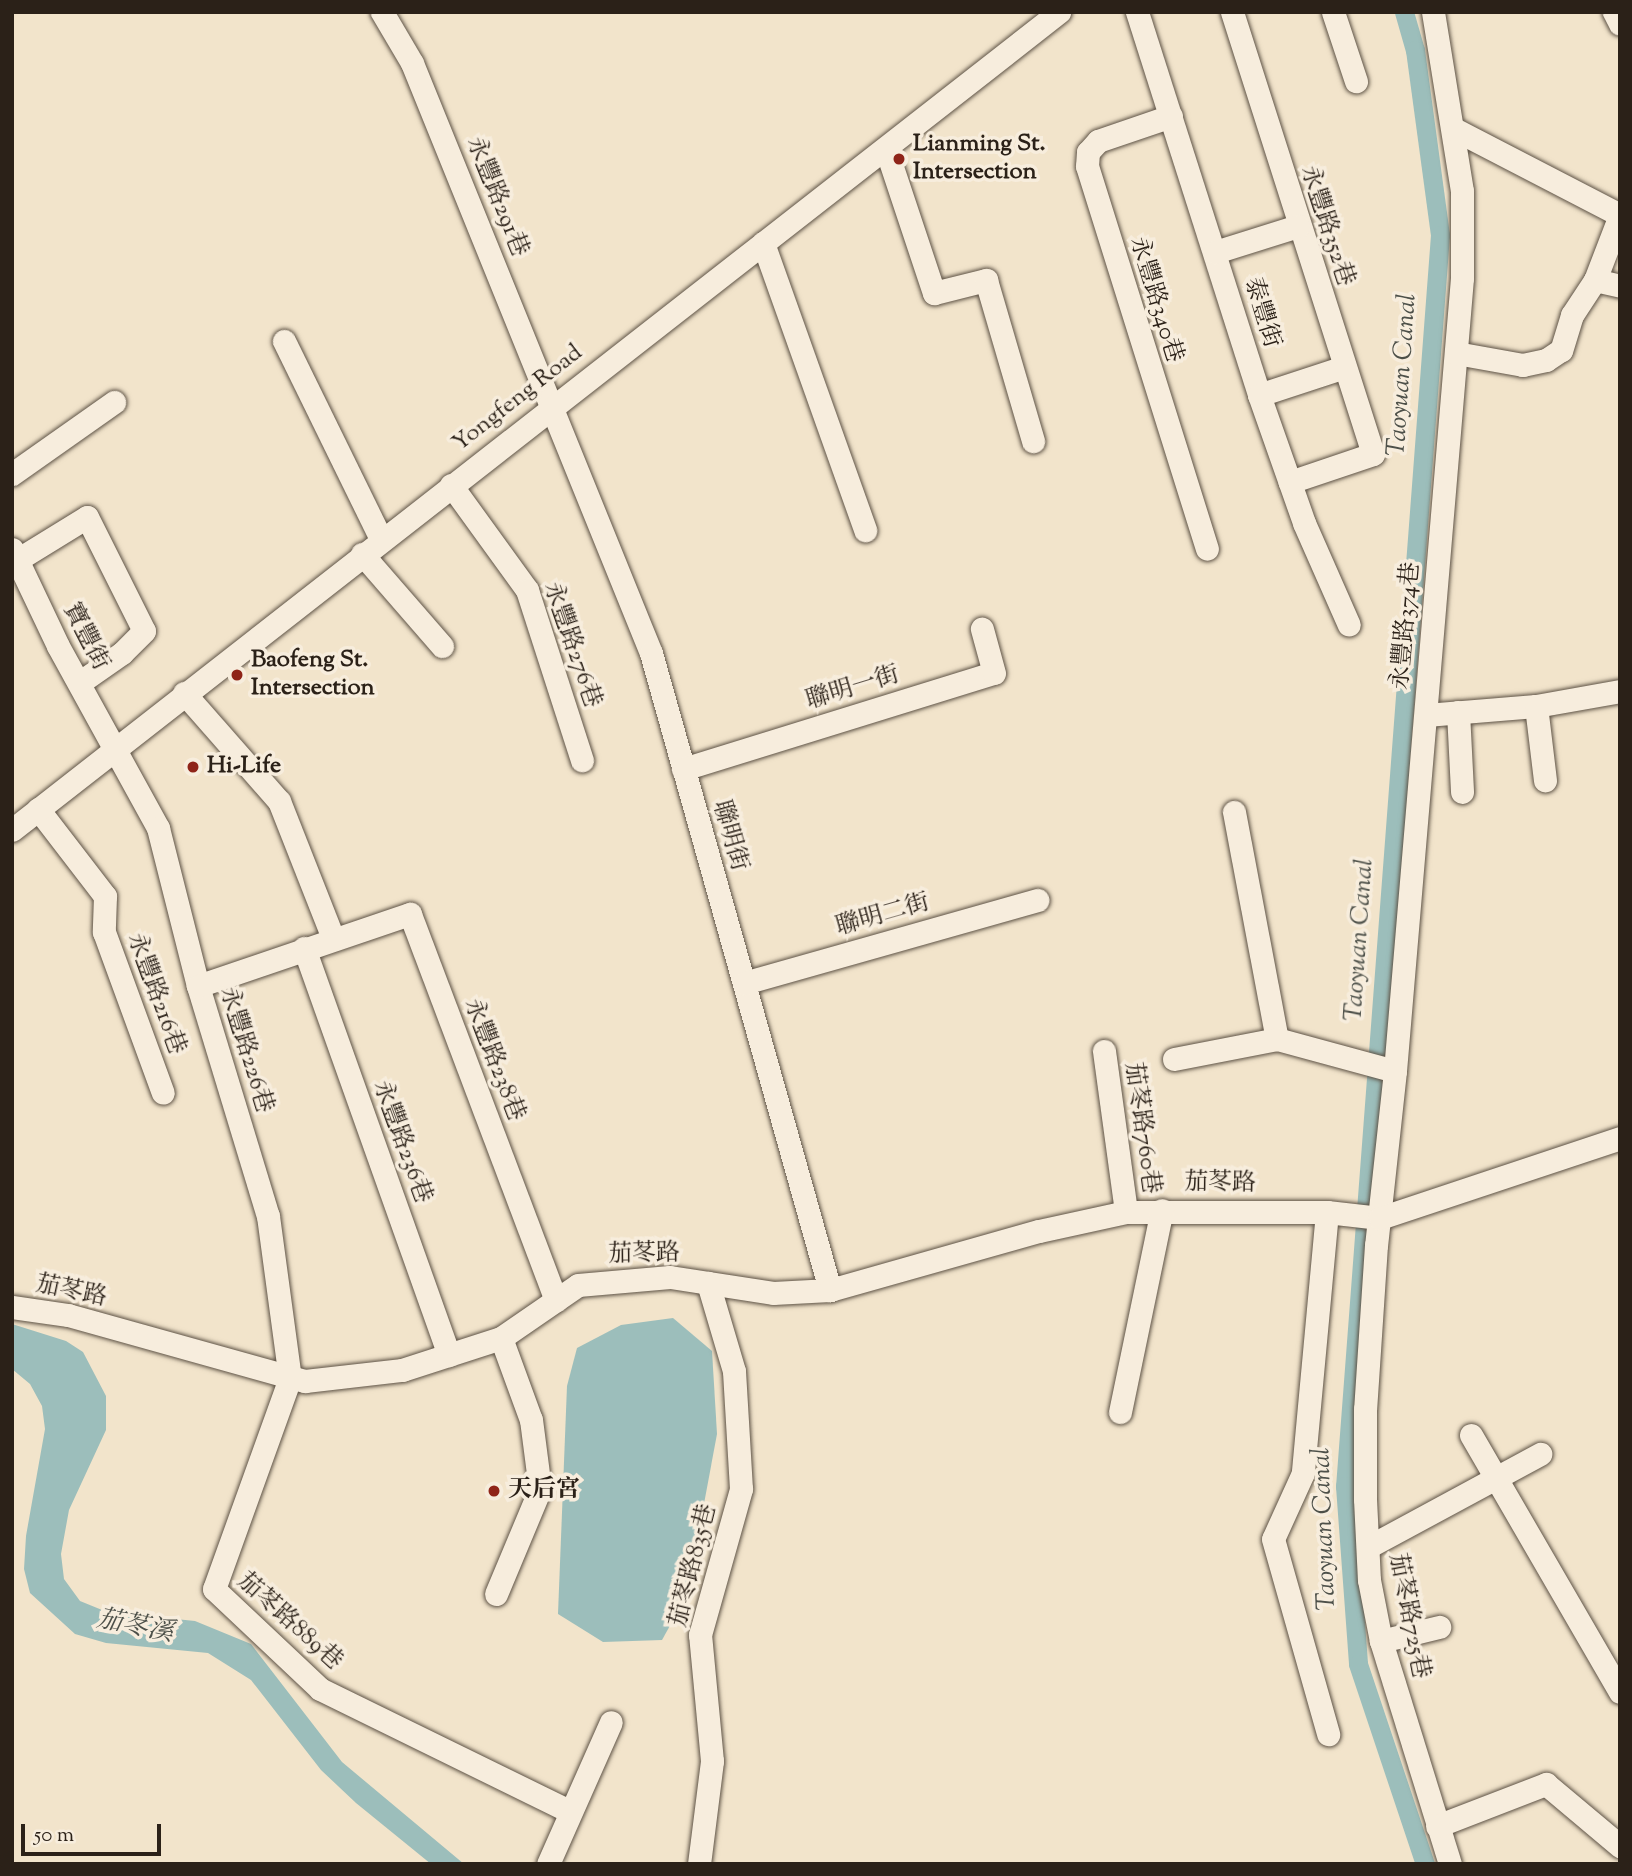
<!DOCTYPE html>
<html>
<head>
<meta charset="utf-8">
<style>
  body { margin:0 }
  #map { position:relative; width:1632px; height:1876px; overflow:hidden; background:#f2e4cb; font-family:"Sorts Mill Goudy","Noto Serif TC",serif }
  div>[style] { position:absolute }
  .water>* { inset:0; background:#9cbebb }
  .canal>* { height:19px; margin:-9.5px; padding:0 9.5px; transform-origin:9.5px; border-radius:9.5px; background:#9cbebb }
  .roads { filter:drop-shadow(0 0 2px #5d5245) drop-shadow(0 0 2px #5d5245) }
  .minor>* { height:23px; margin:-11.5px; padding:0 11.5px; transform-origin:11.5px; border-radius:11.5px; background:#f7eddd }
  .dots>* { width:19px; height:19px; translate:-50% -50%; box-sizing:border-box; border:4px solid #f7eddd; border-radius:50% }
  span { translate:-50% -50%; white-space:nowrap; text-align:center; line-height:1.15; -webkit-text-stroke:7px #f7eddd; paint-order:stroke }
  .poi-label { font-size:24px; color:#2b2118; font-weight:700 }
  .left { translate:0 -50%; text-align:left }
  .street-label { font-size:24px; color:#2b2118 }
  .water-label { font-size:26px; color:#4d5049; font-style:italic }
  .frame { position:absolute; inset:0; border:14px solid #2b2118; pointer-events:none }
  .scale { position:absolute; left:21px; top:1824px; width:140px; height:32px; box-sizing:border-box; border:4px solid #2b2118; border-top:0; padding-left:9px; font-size:21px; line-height:24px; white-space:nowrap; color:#2b2118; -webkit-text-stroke:5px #f7eddd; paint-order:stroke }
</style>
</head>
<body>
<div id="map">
  <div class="water">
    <div style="clip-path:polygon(673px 1318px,712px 1351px,717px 1434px,687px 1595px,662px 1640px,603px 1642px,558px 1614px,567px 1386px,577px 1348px,621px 1325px)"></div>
    <div style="clip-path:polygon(12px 1324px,66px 1341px,83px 1352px,106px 1396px,106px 1430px,69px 1510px,61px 1554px,64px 1579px,80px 1601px,107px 1612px,195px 1621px,251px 1644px,342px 1762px,464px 1864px,431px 1864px,356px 1803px,321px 1770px,251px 1680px,208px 1653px,106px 1643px,75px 1634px,30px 1593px,24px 1569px,26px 1536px,45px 1429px,42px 1406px,30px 1384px,12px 1369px)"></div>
  </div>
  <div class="canal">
    <div style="left:1404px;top:12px;width:40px;rotate:74deg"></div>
    <div style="left:1415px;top:50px;width:187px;rotate:82.3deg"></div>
    <div style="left:1440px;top:235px;width:1255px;rotate:94.34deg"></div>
    <div style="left:1345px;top:1486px;width:178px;rotate:85.8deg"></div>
    <div style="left:1358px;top:1664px;width:211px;rotate:71.5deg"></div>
  </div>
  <div class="roads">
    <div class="minor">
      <div style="left:382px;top:12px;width:59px;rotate:59.5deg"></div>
      <div style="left:412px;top:63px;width:637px;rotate:67.95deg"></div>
      <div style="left:651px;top:653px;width:662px;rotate:74.3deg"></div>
      <div style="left:1137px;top:12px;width:402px;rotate:72.3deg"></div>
      <div style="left:1259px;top:395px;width:136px;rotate:70.6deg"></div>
      <div style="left:1304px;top:523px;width:111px;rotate:66.2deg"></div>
      <div style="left:1232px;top:12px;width:464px;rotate:72.3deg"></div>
      <div style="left:1373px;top:454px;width:88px;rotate:161.4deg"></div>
      <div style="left:1333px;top:12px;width:73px;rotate:71.6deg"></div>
      <div style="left:1433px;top:12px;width:181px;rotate:80.8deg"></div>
      <div style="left:1462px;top:191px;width:87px;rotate:90deg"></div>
      <div style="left:1462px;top:278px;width:796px;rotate:94.83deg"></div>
      <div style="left:1395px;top:1071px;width:175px;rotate:96.2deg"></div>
      <div style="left:1376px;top:1245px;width:164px;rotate:93.8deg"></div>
      <div style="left:1365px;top:1409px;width:90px;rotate:90deg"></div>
      <div style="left:1365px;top:1499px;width:81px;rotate:87.2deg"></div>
      <div style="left:1369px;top:1580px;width:62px;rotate:78.9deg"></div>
      <div style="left:1381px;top:1641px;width:233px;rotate:72.8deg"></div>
      <div style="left:1614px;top:12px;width:13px;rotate:63deg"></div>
      <div style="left:1171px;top:116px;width:77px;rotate:161.1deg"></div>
      <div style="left:1098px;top:141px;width:15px;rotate:132deg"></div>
      <div style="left:1088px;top:152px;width:14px;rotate:94deg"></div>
      <div style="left:1087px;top:166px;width:401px;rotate:72.6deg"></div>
      <div style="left:1454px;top:129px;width:187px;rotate:27.4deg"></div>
      <div style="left:1620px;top:215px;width:70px;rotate:111deg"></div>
      <div style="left:1595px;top:280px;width:42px;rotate:123.3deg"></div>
      <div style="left:1572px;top:315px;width:37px;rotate:107deg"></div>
      <div style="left:1561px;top:350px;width:18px;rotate:146deg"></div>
      <div style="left:1546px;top:360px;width:24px;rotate:168deg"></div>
      <div style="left:1523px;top:365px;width:68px;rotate:-169.8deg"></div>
      <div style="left:886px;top:149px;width:152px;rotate:71.6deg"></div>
      <div style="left:934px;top:293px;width:54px;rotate:-14deg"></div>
      <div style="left:986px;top:280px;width:168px;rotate:73.7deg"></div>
      <div style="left:763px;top:243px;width:305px;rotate:70.4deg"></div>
      <div style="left:1215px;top:252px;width:87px;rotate:-17.4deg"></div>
      <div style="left:1595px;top:280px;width:26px;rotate:13deg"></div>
      <div style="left:284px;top:341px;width:220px;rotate:63.9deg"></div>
      <div style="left:1259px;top:395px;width:89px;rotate:-18.2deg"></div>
      <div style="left:12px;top:474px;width:125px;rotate:-35.2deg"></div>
      <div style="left:451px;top:485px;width:130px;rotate:54.1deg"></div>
      <div style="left:527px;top:590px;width:179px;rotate:72.1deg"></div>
      <div style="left:12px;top:549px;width:107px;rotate:64.6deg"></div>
      <div style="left:58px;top:646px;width:208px;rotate:61.2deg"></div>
      <div style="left:158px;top:828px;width:163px;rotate:75.8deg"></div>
      <div style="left:198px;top:986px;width:240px;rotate:73.1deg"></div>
      <div style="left:268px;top:1216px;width:163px;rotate:82.3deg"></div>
      <div style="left:290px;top:1378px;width:224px;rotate:109.8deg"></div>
      <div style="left:214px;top:1589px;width:146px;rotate:43.3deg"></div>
      <div style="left:320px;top:1689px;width:277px;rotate:26.1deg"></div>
      <div style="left:362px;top:554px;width:122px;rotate:49deg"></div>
      <div style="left:17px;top:560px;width:82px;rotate:-31.6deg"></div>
      <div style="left:87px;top:517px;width:127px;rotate:63.4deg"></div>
      <div style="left:144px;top:631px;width:31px;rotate:135deg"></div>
      <div style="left:122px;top:653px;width:52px;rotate:145.1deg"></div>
      <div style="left:184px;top:693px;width:144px;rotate:48.7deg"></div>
      <div style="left:279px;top:801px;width:147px;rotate:68.5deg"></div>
      <div style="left:1536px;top:706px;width:75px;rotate:83.1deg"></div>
      <div style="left:1458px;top:712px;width:80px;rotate:87.1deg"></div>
      <div style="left:1426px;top:715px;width:110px;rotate:-4.7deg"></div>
      <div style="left:1536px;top:706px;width:85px;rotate:-10.1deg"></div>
      <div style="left:683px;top:769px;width:325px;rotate:-17.2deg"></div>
      <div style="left:994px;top:673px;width:46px;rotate:-105.3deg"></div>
      <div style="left:38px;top:809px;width:110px;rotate:52.4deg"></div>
      <div style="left:105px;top:896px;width:36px;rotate:92deg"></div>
      <div style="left:104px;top:932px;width:171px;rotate:69.9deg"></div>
      <div style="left:1234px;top:812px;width:231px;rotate:79.3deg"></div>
      <div style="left:1277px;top:1039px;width:122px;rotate:15.2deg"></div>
      <div style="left:12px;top:830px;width:1329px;rotate:-38deg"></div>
      <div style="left:304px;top:948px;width:432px;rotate:70.4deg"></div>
      <div style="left:744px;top:983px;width:305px;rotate:-15.8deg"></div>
      <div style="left:198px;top:986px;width:224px;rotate:-18.8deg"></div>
      <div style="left:410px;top:914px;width:413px;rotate:69.3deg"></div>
      <div style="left:1104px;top:1051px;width:162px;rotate:82.2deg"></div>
      <div style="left:1174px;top:1059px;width:105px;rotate:-11deg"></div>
      <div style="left:1327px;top:1212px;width:262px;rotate:95.3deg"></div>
      <div style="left:1303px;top:1473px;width:72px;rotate:114.4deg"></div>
      <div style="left:1273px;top:1539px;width:203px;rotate:74.2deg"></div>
      <div style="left:12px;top:1307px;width:57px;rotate:8.1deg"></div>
      <div style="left:68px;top:1315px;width:246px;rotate:15.6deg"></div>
      <div style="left:305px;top:1381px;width:98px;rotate:-6.5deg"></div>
      <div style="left:402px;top:1370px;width:104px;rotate:-17.9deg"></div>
      <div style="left:501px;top:1338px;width:93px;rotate:-34.5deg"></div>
      <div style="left:578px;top:1285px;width:92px;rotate:-5deg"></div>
      <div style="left:670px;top:1277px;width:104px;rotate:8.8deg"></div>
      <div style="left:773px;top:1293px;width:57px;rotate:-3deg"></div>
      <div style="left:830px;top:1290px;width:217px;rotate:-15.8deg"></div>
      <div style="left:1039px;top:1231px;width:89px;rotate:-12.3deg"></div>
      <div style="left:1126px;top:1212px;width:201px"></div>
      <div style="left:1327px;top:1212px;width:53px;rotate:6.5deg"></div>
      <div style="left:1380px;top:1218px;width:253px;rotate:-18.4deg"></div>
      <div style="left:1120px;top:1412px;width:206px;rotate:-78.3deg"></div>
      <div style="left:1471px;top:1435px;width:297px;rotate:59.9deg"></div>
      <div style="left:1368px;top:1547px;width:196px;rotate:-28.4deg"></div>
      <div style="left:496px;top:1594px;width:114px;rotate:-67.3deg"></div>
      <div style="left:540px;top:1489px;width:70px;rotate:-97.4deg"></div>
      <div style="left:531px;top:1420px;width:87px;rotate:-110.1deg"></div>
      <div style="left:1381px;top:1641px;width:60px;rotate:-13.6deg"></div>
      <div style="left:1437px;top:1826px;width:117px;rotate:-21.1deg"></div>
      <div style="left:1546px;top:1784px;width:97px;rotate:40deg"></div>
      <div style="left:548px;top:1864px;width:155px;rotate:-66.1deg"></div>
      <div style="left:699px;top:1864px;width:104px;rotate:-82.8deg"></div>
      <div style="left:712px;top:1761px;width:127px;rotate:-95.4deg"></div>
      <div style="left:700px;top:1635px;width:152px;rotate:-74.3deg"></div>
      <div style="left:741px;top:1489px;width:118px;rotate:-93.4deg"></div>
      <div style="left:734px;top:1371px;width:92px;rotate:-106.5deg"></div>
    </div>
  </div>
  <div class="dots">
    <div style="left:899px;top:159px;background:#8f2418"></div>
    <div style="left:237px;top:675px;background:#8f2418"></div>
    <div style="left:193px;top:767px;background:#8f2418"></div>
    <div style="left:494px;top:1491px;background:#8f2418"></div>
  </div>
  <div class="poi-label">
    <span class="left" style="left:913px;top:159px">Lianming St.<br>Intersection</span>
    <span class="left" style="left:251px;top:675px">Baofeng St.<br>Intersection</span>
    <span class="left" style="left:207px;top:767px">Hi-Life</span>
    <span class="left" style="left:508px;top:1491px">天后宮</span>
  </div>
  <div class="street-label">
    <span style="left:496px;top:197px;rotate:68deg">永豐路291巷</span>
    <span style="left:1326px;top:226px;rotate:72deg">永豐路352巷</span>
    <span style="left:1155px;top:300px;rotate:73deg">永豐路340巷</span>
    <span style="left:1261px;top:313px;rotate:73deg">泰豐街</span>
    <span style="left:518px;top:399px;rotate:-38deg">Yongfeng Road</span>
    <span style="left:1407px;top:626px;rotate:-85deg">永豐路374巷</span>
    <span style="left:85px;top:637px;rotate:63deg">寶豐街</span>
    <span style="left:571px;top:645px;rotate:71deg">永豐路276巷</span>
    <span style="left:853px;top:689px;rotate:-17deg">聯明一街</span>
    <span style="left:729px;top:836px;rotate:74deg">聯明街</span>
    <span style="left:883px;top:916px;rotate:-16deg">聯明二街</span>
    <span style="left:155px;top:994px;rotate:70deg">永豐路216巷</span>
    <span style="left:245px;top:1050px;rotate:73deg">永豐路226巷</span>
    <span style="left:493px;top:1060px;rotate:69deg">永豐路238巷</span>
    <span style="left:1141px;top:1128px;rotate:82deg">茄苳路760巷</span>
    <span style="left:401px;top:1142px;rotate:70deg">永豐路236巷</span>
    <span style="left:1220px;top:1184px;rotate:1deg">茄苳路</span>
    <span style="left:644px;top:1255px;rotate:-1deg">茄苳路</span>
    <span style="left:71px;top:1292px;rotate:12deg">茄苳路</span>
    <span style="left:694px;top:1566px;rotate:-76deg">茄苳路835巷</span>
    <span style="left:1408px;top:1616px;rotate:79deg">茄苳路725巷</span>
    <span style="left:289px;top:1622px;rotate:42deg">茄苳路889巷</span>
  </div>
  <div class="water-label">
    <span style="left:1403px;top:375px;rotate:-86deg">Taoyuan Canal</span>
    <span style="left:1360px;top:940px;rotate:-86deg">Taoyuan Canal</span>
    <span style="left:1325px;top:1529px;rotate:-92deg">Taoyuan Canal</span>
    <span style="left:135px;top:1627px;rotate:11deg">茄苳溪</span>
  </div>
  <div class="frame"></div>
  <div class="scale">50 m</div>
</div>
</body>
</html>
